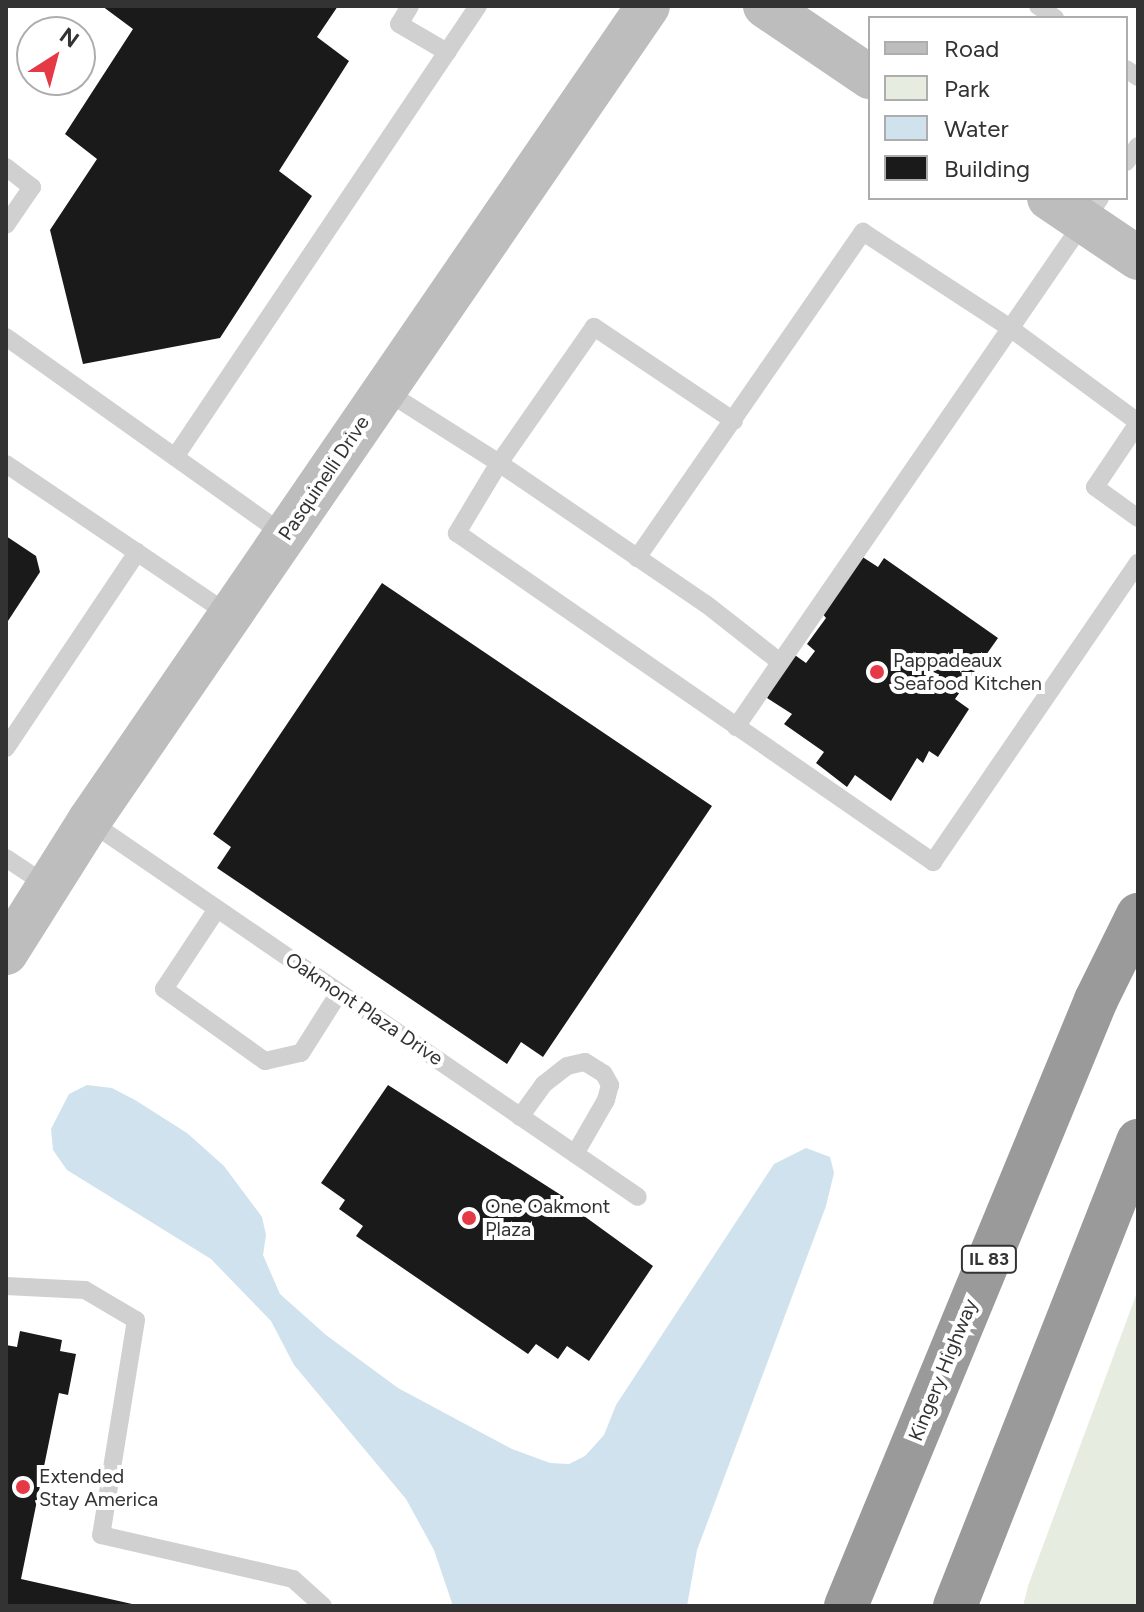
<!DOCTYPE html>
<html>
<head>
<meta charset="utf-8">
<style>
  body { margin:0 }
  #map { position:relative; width:1144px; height:1612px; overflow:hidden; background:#fff; font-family:Figtree,sans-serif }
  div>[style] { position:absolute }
  .green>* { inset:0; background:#e6ecdf }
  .water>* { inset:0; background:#cfe2ee }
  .building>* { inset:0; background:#1a1a1a }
  .lane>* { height:18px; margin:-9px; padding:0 9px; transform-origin:9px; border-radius:9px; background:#d0d0d0 }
  .secondary>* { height:44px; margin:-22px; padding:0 22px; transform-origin:22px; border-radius:22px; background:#bdbdbd }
  .highway>* { height:44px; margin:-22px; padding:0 22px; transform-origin:22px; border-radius:22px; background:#9a9a9a }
  .dots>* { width:22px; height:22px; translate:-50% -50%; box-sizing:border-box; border:4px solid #fff; border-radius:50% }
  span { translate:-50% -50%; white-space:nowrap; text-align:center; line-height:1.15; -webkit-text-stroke:8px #fff; paint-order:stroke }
  .shield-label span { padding:2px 6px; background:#fff; border:2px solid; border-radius:6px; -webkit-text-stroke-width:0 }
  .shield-label { font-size:18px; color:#333; font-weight:700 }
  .street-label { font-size:20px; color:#333 }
  .poi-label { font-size:20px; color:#333 }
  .left { translate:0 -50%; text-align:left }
  .frame { position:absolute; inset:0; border:8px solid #333; pointer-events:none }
  .legend { position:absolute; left:868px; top:16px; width:260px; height:184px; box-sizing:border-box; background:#fff; border:2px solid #adadad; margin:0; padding:10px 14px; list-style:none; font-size:24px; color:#333 }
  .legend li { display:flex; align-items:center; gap:16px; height:40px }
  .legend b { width:40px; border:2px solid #adadad }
  .north { position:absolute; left:16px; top:16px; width:80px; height:80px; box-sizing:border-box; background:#fff; border:2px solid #adadad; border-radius:50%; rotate:36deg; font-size:22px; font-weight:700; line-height:32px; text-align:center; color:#333 }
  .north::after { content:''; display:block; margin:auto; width:28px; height:36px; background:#e63946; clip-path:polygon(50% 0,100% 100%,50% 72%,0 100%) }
</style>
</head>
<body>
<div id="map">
  <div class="green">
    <div style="clip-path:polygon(1138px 1290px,1138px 1606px,1023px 1606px,1028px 1586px)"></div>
  </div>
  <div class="water">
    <div style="clip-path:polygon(87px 1085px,112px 1088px,135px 1100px,187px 1133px,224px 1166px,262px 1217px,266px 1235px,263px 1255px,280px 1294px,326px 1335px,398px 1388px,512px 1449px,550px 1463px,569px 1464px,585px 1456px,604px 1435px,616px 1405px,774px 1164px,806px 1148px,830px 1157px,834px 1173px,826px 1206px,697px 1550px,687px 1606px,453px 1606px,434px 1550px,406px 1499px,294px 1365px,271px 1321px,211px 1259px,67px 1170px,53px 1150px,51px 1129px,69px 1094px)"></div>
  </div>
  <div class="building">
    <div style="clip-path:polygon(102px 6px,338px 6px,317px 37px,349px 61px,279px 171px,312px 196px,220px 338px,83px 364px,50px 230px,97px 159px,65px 134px,133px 29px)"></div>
    <div style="clip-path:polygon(6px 536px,36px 556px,40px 572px,6px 624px)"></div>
    <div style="clip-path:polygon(861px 556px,878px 567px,884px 558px,998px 638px,955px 699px,969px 709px,938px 757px,929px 751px,923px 763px,917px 758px,891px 801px,855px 775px,847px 787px,816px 763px,824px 752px,784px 724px,792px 714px,767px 698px,792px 653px,806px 663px,815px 651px,807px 644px,826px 618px,822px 613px)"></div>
    <div style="clip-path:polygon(382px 583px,712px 806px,543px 1057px,521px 1042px,507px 1064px,217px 868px,231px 847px,213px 834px)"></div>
    <div style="clip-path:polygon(388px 1085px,564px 1197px,562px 1200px,653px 1266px,589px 1361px,567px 1346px,558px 1359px,536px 1344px,528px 1354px,356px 1236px,363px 1226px,339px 1209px,345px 1200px,321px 1183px)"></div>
    <div style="clip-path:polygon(20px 1331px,62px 1340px,60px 1351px,76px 1354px,68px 1395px,59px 1393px,21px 1579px,141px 1606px,6px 1606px,6px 1345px,17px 1347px)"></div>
  </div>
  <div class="lane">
    <div style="left:410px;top:6px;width:21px;rotate:121deg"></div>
    <div style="left:399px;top:24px;width:56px;rotate:30.3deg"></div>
    <div style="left:1038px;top:6px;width:21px;rotate:35deg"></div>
    <div style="left:1126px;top:69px;width:14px;rotate:34deg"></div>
    <div style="left:1126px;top:162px;width:20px;rotate:-53deg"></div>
    <div style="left:6px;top:167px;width:33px;rotate:38deg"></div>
    <div style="left:32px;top:187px;width:46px;rotate:124.4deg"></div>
    <div style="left:6px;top:337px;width:342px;rotate:35.4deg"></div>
    <div style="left:384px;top:390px;width:136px;rotate:32.4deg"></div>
    <div style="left:499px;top:463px;width:82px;rotate:121deg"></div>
    <div style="left:457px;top:533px;width:579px;rotate:34.65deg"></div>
    <div style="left:933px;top:862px;width:363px;rotate:-55.6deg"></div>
    <div style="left:734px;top:421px;width:169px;rotate:-146.1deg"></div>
    <div style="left:594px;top:327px;width:166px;rotate:124.9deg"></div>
    <div style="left:499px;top:463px;width:250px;rotate:34.3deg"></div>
    <div style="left:706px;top:604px;width:94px;rotate:38.1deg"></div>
    <div style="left:1138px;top:423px;width:77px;rotate:123.9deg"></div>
    <div style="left:1095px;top:487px;width:53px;rotate:35.8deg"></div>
    <div style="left:175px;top:457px;width:543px;rotate:-56.11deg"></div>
    <div style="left:6px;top:464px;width:270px;rotate:34deg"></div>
    <div style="left:637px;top:558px;width:397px;rotate:-55.3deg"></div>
    <div style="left:863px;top:232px;width:176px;rotate:33.1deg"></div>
    <div style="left:1010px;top:328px;width:159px;rotate:36.3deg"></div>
    <div style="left:736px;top:727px;width:642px;rotate:-55.47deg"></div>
    <div style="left:6px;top:748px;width:236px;rotate:-56.2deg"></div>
    <div style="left:89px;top:821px;width:665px;rotate:34.41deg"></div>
    <div style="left:6px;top:858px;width:50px;rotate:33.7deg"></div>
    <div style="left:217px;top:909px;width:96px;rotate:123.5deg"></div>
    <div style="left:164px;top:989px;width:124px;rotate:35.5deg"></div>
    <div style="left:265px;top:1061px;width:37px;rotate:-13deg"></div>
    <div style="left:301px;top:1053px;width:71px;rotate:-57.7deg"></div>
    <div style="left:520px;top:1117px;width:41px;rotate:-54deg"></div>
    <div style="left:544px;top:1084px;width:29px;rotate:-38deg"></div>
    <div style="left:567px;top:1066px;width:18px;rotate:-13deg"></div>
    <div style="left:585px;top:1062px;width:22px;rotate:32deg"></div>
    <div style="left:604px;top:1074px;width:13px;rotate:61deg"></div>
    <div style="left:610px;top:1085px;width:16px;rotate:105deg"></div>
    <div style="left:606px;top:1100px;width:62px;rotate:119.9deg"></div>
    <div style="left:6px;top:1286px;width:79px;rotate:2.9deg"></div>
    <div style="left:85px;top:1290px;width:59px;rotate:30.5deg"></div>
    <div style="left:136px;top:1320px;width:218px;rotate:99.2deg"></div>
    <div style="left:101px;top:1535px;width:197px;rotate:12.9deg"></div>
    <div style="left:293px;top:1579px;width:40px;rotate:42deg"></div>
  </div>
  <div class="secondary">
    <div style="left:765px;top:6px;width:127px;rotate:34.1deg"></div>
    <div style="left:1049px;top:198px;width:107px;rotate:34deg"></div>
    <div style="left:6px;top:953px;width:156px;rotate:-57.8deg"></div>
    <div style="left:89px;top:821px;width:988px;rotate:-55.55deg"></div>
  </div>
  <div class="highway">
    <div style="left:846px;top:1606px;width:656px;rotate:-67.58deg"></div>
    <div style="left:1096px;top:1000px;width:95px;rotate:-63.7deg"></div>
    <div style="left:955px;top:1606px;width:500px;rotate:-68.5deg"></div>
  </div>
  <div class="dots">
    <div style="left:877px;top:672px;background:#e63946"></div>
    <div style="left:469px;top:1218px;background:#e63946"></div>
    <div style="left:23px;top:1487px;background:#e63946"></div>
  </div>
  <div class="shield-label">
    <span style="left:989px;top:1259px">IL 83</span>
  </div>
  <div class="street-label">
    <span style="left:324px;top:478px;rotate:-56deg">Pasquinelli Drive</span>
    <span style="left:364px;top:1009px;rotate:34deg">Oakmont Plaza Drive</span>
    <span style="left:943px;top:1370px;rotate:-68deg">Kingery Highway</span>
  </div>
  <div class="poi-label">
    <span class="left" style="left:893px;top:672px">Pappadeaux<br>Seafood Kitchen</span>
    <span class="left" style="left:485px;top:1218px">One Oakmont<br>Plaza</span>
    <span class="left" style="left:39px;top:1488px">Extended<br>Stay America</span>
  </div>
  <div class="frame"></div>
  <ul class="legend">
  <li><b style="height:10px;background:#bdbdbd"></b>Road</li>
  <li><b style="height:22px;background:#e6ecdf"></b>Park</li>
  <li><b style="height:22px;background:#cfe2ee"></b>Water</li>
  <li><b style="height:22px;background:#1a1a1a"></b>Building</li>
  </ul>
  <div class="north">N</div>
</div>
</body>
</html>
